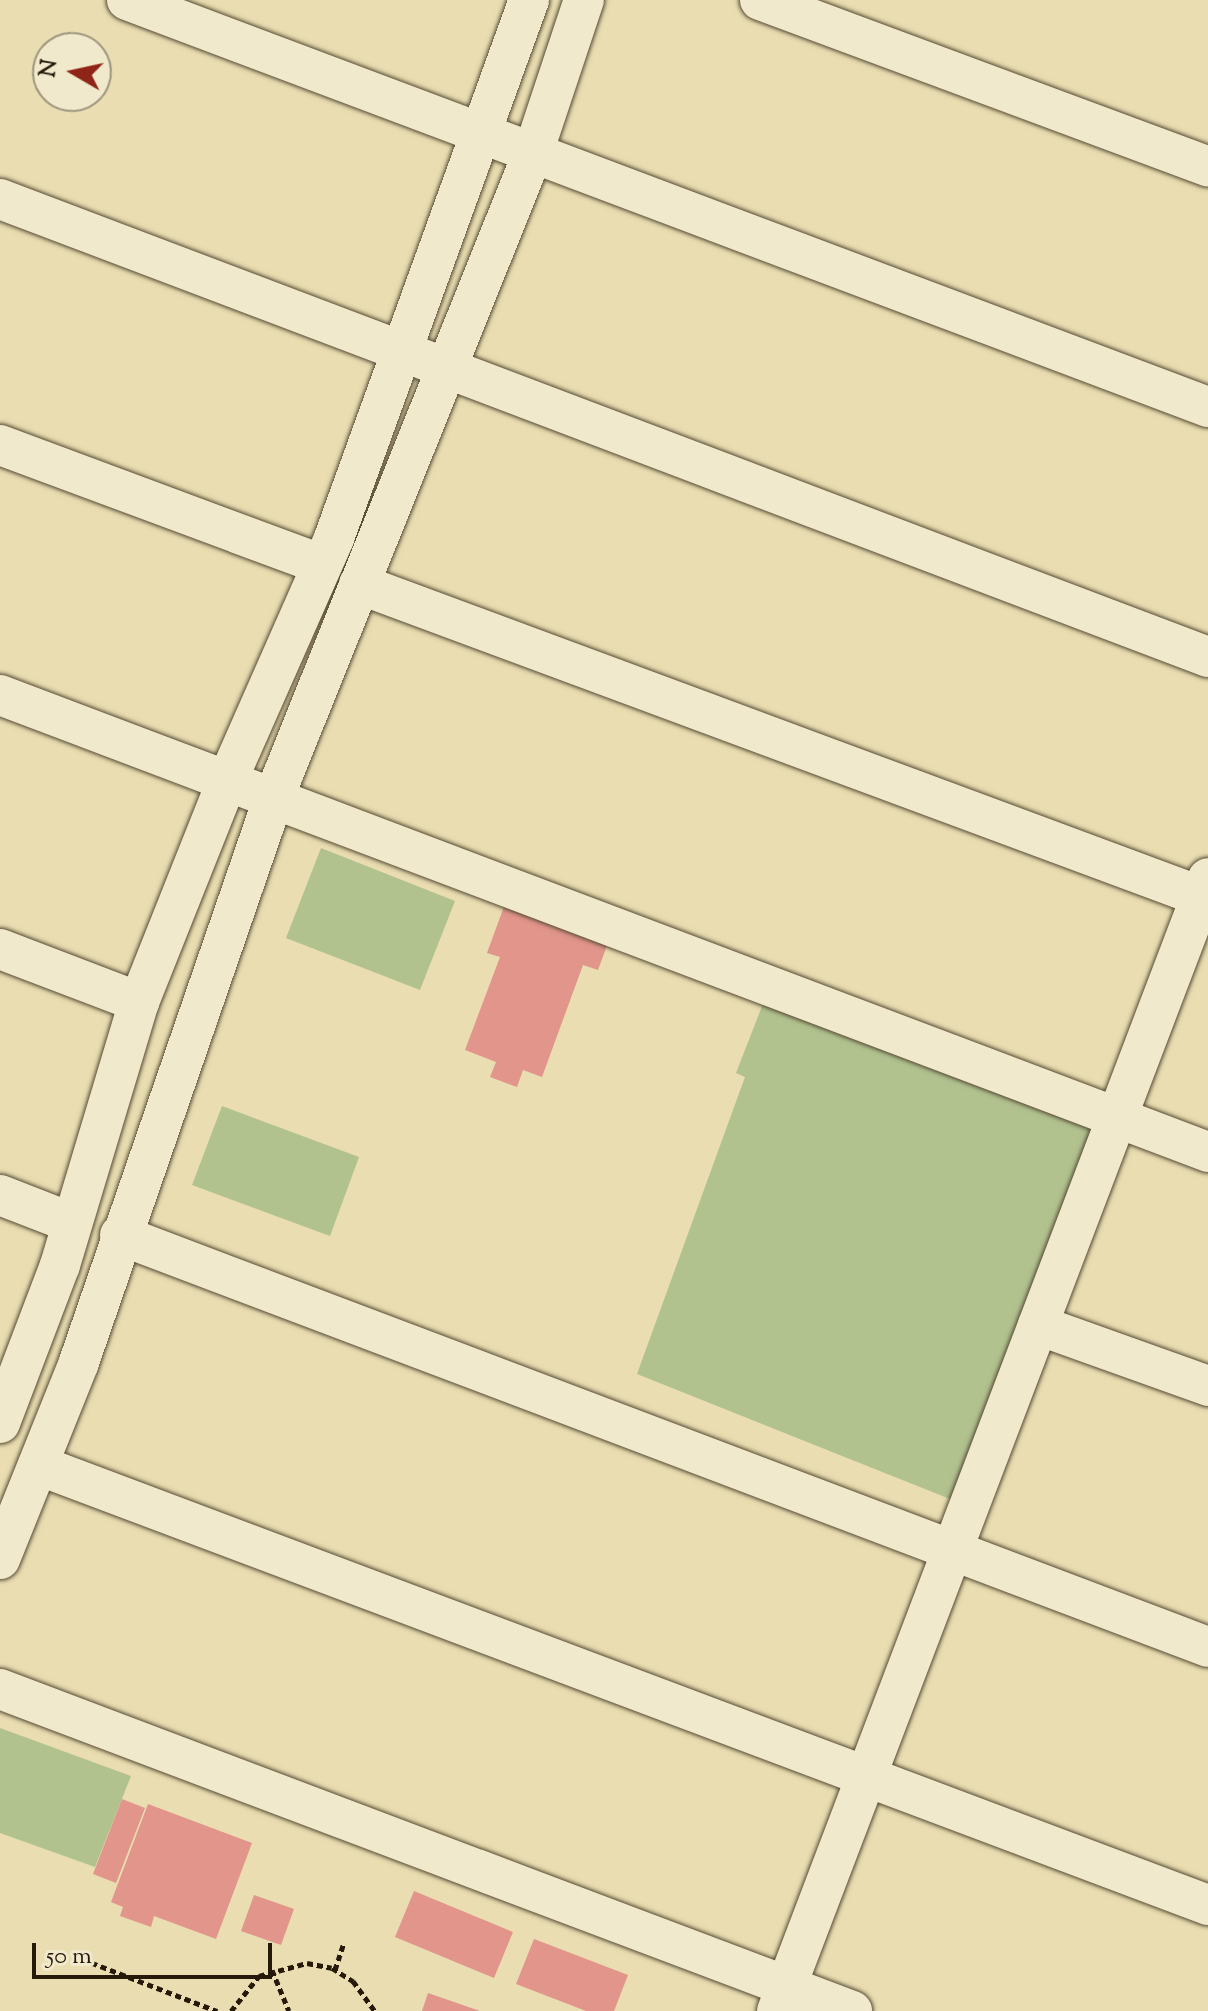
<!DOCTYPE html>
<html>
<head>
<meta charset="utf-8">
<style>
  body { margin:0 }
  #map { position:relative; width:1208px; height:2011px; overflow:hidden; background:#e9ddb1; font-family:"Sorts Mill Goudy",serif }
  div>[style] { position:absolute }
  .green>* { inset:0; background:#b1c28f }
  .building>* { inset:0; background:#e1958b }
  .path>* { height:5px; margin-top:-2.5px; transform-origin:0; background:repeating-linear-gradient(90deg,#25190a 0 6px,transparent 0 10px) }
  .roads { filter:drop-shadow(0 0 2px #564a34) drop-shadow(0 0 2px #564a34) }
  .minor>* { height:40px; margin:-20px; padding:0 20px; transform-origin:20px; border-radius:20px; background:#f1e9cc }
  span { translate:-50% -50%; white-space:nowrap; text-align:center; line-height:1.15; -webkit-text-stroke:8px #f1e9cc; paint-order:stroke }
  .north { position:absolute; left:32px; top:32px; width:80px; height:80px; box-sizing:border-box; background:#f1e9cc; border:2px solid #9f967e; border-radius:50%; rotate:279deg; font-size:22px; font-weight:700; line-height:32px; text-align:center; color:#25190a }
  .north::after { content:''; display:block; margin:auto; width:28px; height:36px; background:#8f2418; clip-path:polygon(50% 0,100% 100%,50% 72%,0 100%) }
  .scale { position:absolute; left:32px; top:1943px; width:240px; height:36px; box-sizing:border-box; border:4px solid #25190a; border-top:0; padding-left:10px; font-size:24px; line-height:28px; white-space:nowrap; color:#25190a; -webkit-text-stroke:6px #f1e9cc; paint-order:stroke }
</style>
</head>
<body>
<div id="map">
  <div class="green">
    <div style="clip-path:polygon(321px 848px,455px 901px,420px 990px,286px 938px)"></div>
    <div style="clip-path:polygon(766px 996px,1104px 1126px,960px 1503px,637px 1374px,745px 1077px,736px 1073px)"></div>
    <div style="clip-path:polygon(222px 1106px,359px 1157px,330px 1236px,192px 1185px)"></div>
    <div style="clip-path:polygon(0 1728px,131px 1776px,95px 1867px,0 1833px)"></div>
  </div>
  <div class="building">
    <div style="clip-path:polygon(506px 901px,609px 940px,598px 970px,583px 965px,542px 1077px,523px 1070px,517px 1087px,490px 1077px,496px 1062px,465px 1050px,500px 957px,487px 953px)"></div>
    <div style="clip-path:polygon(122px 1799px,145px 1808px,116px 1883px,93px 1874px)"></div>
    <div style="clip-path:polygon(148px 1804px,252px 1843px,216px 1939px,154px 1916px,151px 1927px,120px 1916px,123px 1907px,111px 1902px)"></div>
    <div style="clip-path:polygon(414px 1891px,513px 1932px,494px 1978px,395px 1937px)"></div>
    <div style="clip-path:polygon(254px 1895px,294px 1909px,281px 1945px,241px 1931px)"></div>
    <div style="clip-path:polygon(534px 1939px,628px 1975px,614px 2011px,586px 2011px,516px 1984px)"></div>
    <div style="clip-path:polygon(428px 1993px,480px 2011px,422px 2011px)"></div>
  </div>
  <div class="path">
    <div style="left:82px;top:1959px;width:145px;rotate:21.1deg"></div>
    <div style="left:272px;top:1970px;width:44px;rotate:67.5deg"></div>
    <div style="left:335px;top:1970px;width:28px;rotate:-72deg"></div>
    <div style="left:231px;top:2011px;width:45px;rotate:-51.3deg"></div>
    <div style="left:259px;top:1976px;width:50px;rotate:-15.2deg"></div>
    <div style="left:307px;top:1963px;width:25px;rotate:11deg"></div>
    <div style="left:332px;top:1968px;width:25px;rotate:32deg"></div>
    <div style="left:353px;top:1981px;width:37px;rotate:54deg"></div>
  </div>
  <div class="roads">
    <div class="minor">
      <div style="left:127px;top:0;width:1155px;rotate:20.63deg"></div>
      <div style="left:760px;top:0;width:478px;rotate:20.4deg"></div>
      <div style="left:0;top:199px;width:1292px;rotate:20.76deg"></div>
      <div style="left:0;top:445px;width:341px;rotate:20.4deg"></div>
      <div style="left:359px;top:584px;width:906px;rotate:20.36deg"></div>
      <div style="left:0;top:695px;width:1292px;rotate:20.72deg"></div>
      <div style="left:0;top:949px;width:149px;rotate:20.9deg"></div>
      <div style="left:0;top:1195px;width:77px;rotate:21.3deg"></div>
      <div style="left:120px;top:1235px;width:1163px;rotate:20.74deg"></div>
      <div style="left:1038px;top:1325px;width:181px;rotate:19.7deg"></div>
      <div style="left:0;top:1423px;width:169px;rotate:-69.2deg"></div>
      <div style="left:60px;top:1265px;width:275px;rotate:-73.3deg"></div>
      <div style="left:139px;top:1002px;width:238px;rotate:-68.3deg"></div>
      <div style="left:227px;top:781px;width:266px;rotate:-66.2deg"></div>
      <div style="left:334px;top:538px;width:572px;rotate:-70.08deg"></div>
      <div style="left:38px;top:1465px;width:1250px;rotate:20.61deg"></div>
      <div style="left:0;top:1559px;width:212px;rotate:-68.1deg"></div>
      <div style="left:79px;top:1362px;width:598px;rotate:-70.96deg"></div>
      <div style="left:274px;top:797px;width:694px;rotate:-68.09deg"></div>
      <div style="left:533px;top:153px;width:161px;rotate:-71.6deg"></div>
      <div style="left:0;top:1689px;width:911px;rotate:20.7deg"></div>
      <div style="left:777px;top:2011px;width:1212px;rotate:-69.17deg"></div>
    </div>
  </div>
  <div class="north">N</div>
  <div class="scale">50 m</div>
</div>
</body>
</html>
